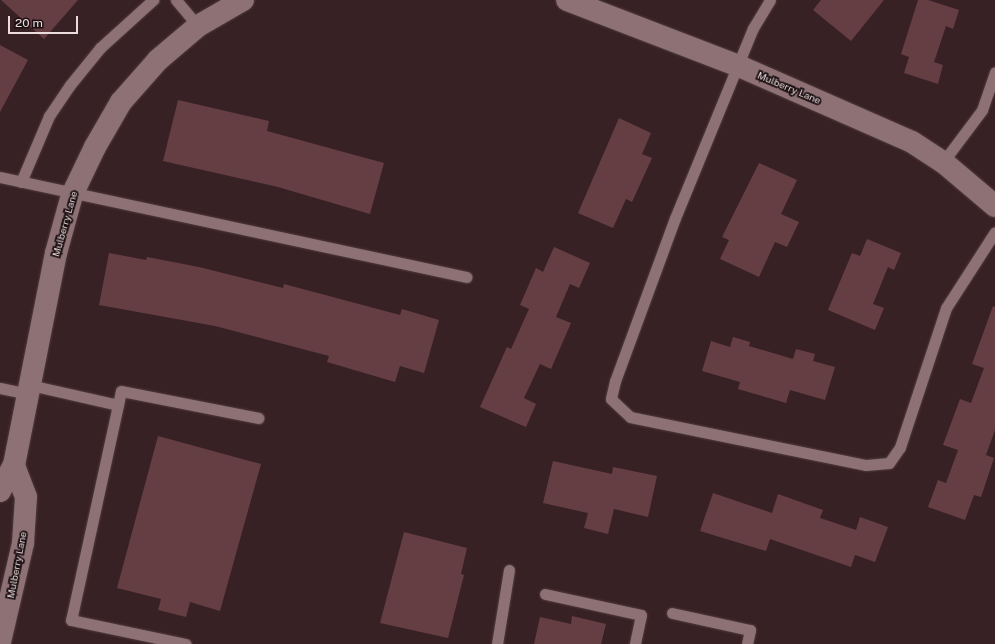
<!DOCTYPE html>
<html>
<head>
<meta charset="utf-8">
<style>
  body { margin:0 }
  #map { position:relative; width:995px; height:644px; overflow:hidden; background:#382124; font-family:"Public Sans",sans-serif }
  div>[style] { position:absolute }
  .building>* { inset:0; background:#653e43 }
  .roads { filter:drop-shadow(0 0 1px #503c40) drop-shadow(0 0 1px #503c40) }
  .service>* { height:11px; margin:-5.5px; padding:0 5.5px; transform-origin:5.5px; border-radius:5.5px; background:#8d7174 }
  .minor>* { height:22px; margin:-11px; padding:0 11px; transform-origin:11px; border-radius:11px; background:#8d7174 }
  span { translate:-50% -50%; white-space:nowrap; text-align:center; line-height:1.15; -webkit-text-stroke:3.5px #190e10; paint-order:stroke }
  .street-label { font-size:10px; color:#eddcde }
  .scale { position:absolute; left:8px; top:16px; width:70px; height:18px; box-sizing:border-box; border:2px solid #eddcde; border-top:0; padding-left:5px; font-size:12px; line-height:14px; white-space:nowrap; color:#eddcde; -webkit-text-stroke:3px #190e10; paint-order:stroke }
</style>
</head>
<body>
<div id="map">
  <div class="building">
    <div style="clip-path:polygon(1px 0,78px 0,44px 39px)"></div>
    <div style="clip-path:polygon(821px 0,884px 0,851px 41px,813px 10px)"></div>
    <div style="clip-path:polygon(918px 0,928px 0,959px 10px,953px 29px,946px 26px,934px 62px,943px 65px,938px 84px,904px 73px,909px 57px,901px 54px)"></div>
    <div style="clip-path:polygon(0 45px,28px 60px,0 112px)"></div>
    <div style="clip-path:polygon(178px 100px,269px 121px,267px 131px,384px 163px,370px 214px,278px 187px,163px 161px)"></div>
    <div style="clip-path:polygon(619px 118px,651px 133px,642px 154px,652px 158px,632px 202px,626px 199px,613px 228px,578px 213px)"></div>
    <div style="clip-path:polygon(759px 163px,797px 180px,781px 214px,799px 222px,787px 247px,775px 242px,759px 277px,720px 259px,729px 240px,722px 237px)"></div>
    <div style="clip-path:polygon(867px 239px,901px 253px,894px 270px,888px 267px,873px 304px,884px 308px,875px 330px,828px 310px,852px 253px,860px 256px)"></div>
    <div style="clip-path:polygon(554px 247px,590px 263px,579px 288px,570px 284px,556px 317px,571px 323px,551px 369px,540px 364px,524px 398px,536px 404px,526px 427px,480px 407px,507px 347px,511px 349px,529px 309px,520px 305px,536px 268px,543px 272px)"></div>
    <div style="clip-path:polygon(109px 253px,146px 260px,147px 257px,199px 267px,283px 288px,284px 284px,400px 315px,402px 309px,439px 320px,424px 373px,400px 366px,395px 382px,327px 362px,329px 356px,215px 326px,99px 305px)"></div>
    <div style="clip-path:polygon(993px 306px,995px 307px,995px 430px,986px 455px,994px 458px,981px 497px,974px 495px,965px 520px,928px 507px,938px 480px,946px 483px,958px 450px,943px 445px,960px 399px,971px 403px,984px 368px,972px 364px)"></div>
    <div style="clip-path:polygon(733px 337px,750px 342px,749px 346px,793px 359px,796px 349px,815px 354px,813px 361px,835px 367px,825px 400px,790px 390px,786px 403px,738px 389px,740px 382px,702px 371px,711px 341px,730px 347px)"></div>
    <div style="clip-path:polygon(158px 436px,261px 464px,220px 611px,190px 602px,186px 617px,158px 610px,161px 599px,117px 588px)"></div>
    <div style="clip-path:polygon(553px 461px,612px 474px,613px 467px,657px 476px,648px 517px,614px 509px,608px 534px,584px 528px,588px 513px,543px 503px)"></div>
    <div style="clip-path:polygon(713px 493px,772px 513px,778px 494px,823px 510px,820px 518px,856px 530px,860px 517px,888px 527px,875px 562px,855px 555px,851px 567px,770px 539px,766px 551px,700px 531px)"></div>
    <div style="clip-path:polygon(404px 532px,467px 548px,461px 574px,464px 575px,448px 638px,380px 623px)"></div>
    <div style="clip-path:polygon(572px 616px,606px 624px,601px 644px,534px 644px,540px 617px,571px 624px)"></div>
  </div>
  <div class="roads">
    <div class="service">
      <div style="left:176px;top:0;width:34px;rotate:50deg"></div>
      <div style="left:770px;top:0;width:33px;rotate:121deg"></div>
      <div style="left:753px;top:28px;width:205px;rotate:112.3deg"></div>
      <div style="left:675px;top:218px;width:174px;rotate:110.2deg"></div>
      <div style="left:615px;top:381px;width:18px;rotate:103deg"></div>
      <div style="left:611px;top:399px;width:26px;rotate:43deg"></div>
      <div style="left:630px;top:417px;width:241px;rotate:11.5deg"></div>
      <div style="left:866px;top:465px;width:23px;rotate:-5deg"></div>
      <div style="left:889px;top:463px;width:19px;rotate:-55deg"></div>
      <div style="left:900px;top:447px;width:146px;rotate:-71.7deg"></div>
      <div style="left:946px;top:308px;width:90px;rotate:-57.2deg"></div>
      <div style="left:943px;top:162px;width:65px;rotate:-53.1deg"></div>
      <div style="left:982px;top:110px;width:40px;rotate:-71.1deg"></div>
      <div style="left:0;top:177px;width:477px;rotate:12.1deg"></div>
      <div style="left:21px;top:182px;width:72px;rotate:-67deg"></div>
      <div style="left:49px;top:116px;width:37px;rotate:-56deg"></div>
      <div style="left:70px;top:85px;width:48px;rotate:-51deg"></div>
      <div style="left:100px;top:48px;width:72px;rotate:-42.2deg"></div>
      <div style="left:30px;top:385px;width:90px;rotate:12.8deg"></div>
      <div style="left:118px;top:405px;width:220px;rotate:102.3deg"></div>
      <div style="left:71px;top:620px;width:117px;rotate:11.8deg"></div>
      <div style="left:0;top:388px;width:30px;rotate:12deg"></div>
      <div style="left:118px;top:405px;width:14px;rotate:-78deg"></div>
      <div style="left:121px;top:391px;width:140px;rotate:11.1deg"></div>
      <div style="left:545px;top:594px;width:98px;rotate:12.3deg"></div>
      <div style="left:641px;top:615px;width:30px;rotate:102deg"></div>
      <div style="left:672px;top:613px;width:80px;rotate:12.3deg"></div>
      <div style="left:750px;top:630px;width:14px;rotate:102deg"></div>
      <div style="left:497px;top:644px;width:75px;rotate:-80.8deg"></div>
    </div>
    <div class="minor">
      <div style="left:567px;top:0;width:184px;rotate:21deg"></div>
      <div style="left:739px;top:66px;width:189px;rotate:23.7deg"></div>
      <div style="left:912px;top:142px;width:37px;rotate:33deg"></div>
      <div style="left:943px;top:162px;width:68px;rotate:40.2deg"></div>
      <div style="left:0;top:491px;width:30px;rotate:-62deg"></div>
      <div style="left:14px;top:465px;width:216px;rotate:-78.8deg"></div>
      <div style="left:56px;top:253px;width:60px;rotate:-74.6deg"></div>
      <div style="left:72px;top:195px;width:53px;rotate:-64.4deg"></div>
      <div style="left:95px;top:147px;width:52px;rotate:-60deg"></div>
      <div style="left:121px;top:102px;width:56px;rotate:-48.6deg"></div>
      <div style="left:158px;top:60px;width:52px;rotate:-40.4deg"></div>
      <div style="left:198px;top:26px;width:52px;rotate:-30deg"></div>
      <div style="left:0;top:642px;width:102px;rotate:-76.9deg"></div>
      <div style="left:23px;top:543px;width:46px;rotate:-86.3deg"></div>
      <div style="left:26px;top:497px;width:34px;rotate:-111deg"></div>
    </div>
  </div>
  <div class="street-label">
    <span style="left:789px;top:88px;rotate:23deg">Mulberry Lane</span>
    <span style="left:65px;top:224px;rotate:-74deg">Mulberry Lane</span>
    <span style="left:17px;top:565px;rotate:-79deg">Mulberry Lane</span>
  </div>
  <div class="scale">20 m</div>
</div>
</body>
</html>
